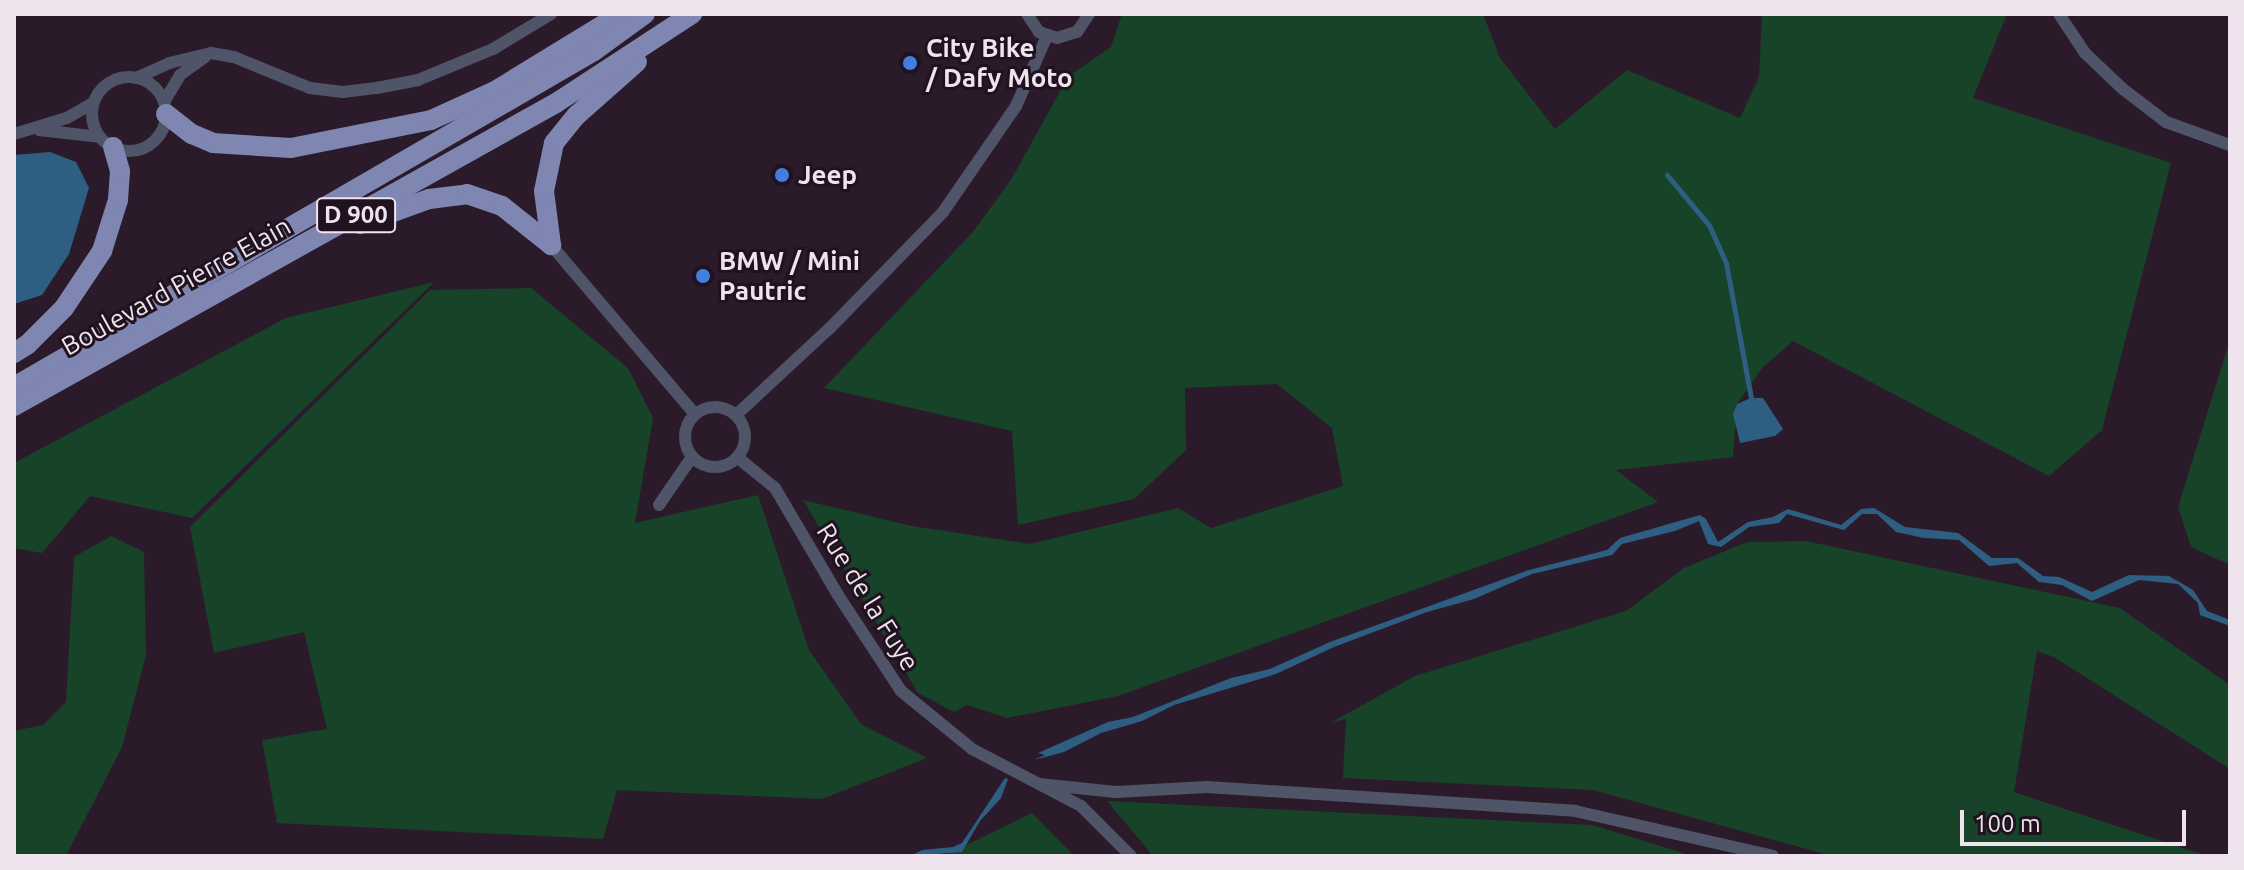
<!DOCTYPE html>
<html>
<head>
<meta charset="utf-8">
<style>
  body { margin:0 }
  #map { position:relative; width:2244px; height:870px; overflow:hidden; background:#2b1b2a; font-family:Ubuntu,sans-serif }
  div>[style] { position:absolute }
  .green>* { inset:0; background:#174329 }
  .water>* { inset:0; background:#2e5f82 }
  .stream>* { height:5px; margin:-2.5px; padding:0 2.5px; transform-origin:2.5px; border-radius:2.5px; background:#2e5f82 }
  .minor>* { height:12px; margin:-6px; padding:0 6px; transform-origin:6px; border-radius:6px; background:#505469 }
  .minor>.ring { margin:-6px; padding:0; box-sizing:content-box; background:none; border:12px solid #505469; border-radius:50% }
  .primary>* { height:20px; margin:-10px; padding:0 10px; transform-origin:10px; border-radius:10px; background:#7f86b2 }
  .dots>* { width:22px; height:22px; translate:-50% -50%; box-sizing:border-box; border:4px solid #211220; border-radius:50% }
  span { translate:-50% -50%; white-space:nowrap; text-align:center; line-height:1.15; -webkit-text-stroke:6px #211220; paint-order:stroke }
  .shield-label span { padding:2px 6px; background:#211220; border:2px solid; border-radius:6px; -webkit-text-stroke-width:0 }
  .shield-label { font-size:24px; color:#efe4ee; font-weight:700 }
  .poi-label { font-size:26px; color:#efe4ee; font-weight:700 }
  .left { translate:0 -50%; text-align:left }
  .street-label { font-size:26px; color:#efe4ee }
  .frame { position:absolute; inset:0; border:16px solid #efe4ee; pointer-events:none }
  .scale { position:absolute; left:1960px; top:810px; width:226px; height:36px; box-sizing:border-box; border:4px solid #efe4ee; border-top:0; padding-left:10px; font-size:24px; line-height:28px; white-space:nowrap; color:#efe4ee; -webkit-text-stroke:6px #211220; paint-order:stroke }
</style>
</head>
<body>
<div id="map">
  <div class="green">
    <div style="clip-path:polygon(1122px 14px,1483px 14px,1500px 58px,1555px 129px,1627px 70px,1740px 118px,1759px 77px,1762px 14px,2007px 14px,1973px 98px,2171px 163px,2102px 430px,2049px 476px,1793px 341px,1763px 367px,1737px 404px,1733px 457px,1616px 470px,1658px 502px,1118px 696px,1007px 718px,967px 705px,954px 712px,918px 693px,803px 500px,912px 526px,1030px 544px,1178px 508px,1211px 528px,1343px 486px,1332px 428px,1277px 384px,1185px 388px,1186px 450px,1134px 499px,1018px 525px,1012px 431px,824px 388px,973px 232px,1012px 178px,1068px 77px,1111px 47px)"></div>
    <div style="clip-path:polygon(434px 282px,192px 518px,90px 496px,42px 553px,14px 548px,14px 463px,286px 318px)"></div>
    <div style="clip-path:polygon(531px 288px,628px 368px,653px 418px,635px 523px,758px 495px,809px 650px,861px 724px,927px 758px,822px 799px,617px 790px,603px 839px,277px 823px,262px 740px,327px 729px,304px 632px,214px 653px,190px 527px,430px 290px)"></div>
    <div style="clip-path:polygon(2230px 340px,2230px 565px,2191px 547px,2178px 507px)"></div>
    <div style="clip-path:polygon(111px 536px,144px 552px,146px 655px,122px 747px,66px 856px,14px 856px,14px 731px,43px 725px,66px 702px,74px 557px)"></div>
    <div style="clip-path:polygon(1806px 541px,2120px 608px,2230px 685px,2230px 769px,2054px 657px,2037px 651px,2014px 792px,2207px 856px,1832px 856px,1593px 790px,1343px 778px,1346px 719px,1332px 722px,1415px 676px,1626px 611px,1684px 568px,1747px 542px)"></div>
    <div style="clip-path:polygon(1107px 801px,1592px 825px,1693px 856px,1153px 856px)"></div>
    <div style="clip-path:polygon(1032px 813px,1074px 856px,944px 856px)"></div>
  </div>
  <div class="water">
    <div style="clip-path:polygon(50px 152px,76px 162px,89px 188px,69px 254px,42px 295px,14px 304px,14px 155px)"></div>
    <div style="clip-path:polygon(1751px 398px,1763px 398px,1783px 429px,1775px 436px,1740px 443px,1733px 414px,1737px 404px)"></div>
    <div style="clip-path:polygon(1874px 508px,1905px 527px,1958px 533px,1992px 558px,2018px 558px,2043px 576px,2059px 577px,2092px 592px,2129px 575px,2169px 576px,2193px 590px,2207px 611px,2230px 620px,2230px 626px,2200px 615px,2198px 603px,2178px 584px,2139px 580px,2092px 601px,2062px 585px,2039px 582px,2017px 563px,1989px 566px,1959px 540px,1924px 538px,1896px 532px,1877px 514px,1862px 514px,1844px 530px,1787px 514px,1779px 523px,1749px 527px,1721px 547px,1708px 544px,1699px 521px,1675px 531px,1622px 544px,1612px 555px,1532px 574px,1474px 599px,1427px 612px,1334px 647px,1276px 674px,1174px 705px,1142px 721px,1101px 733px,1064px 752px,1034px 760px,1045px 755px,1038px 753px,1108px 722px,1133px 717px,1231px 678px,1270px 669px,1330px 642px,1529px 570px,1607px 550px,1620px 538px,1700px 515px,1706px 519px,1718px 542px,1748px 522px,1773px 517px,1788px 509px,1841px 525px,1861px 509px)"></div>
    <div style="clip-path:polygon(1005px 778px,1008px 779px,1001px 798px,980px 821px,962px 852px,910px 856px,922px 850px,953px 847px,962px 843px)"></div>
  </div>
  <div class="stream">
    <div style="left:1667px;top:175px;width:65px;rotate:50deg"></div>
    <div style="left:1709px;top:225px;width:42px;rotate:65.9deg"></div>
    <div style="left:1726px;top:263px;width:137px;rotate:79.5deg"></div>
  </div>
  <div class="minor">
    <div style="left:1027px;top:14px;width:22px;rotate:56deg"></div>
    <div style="left:1039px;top:32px;width:19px;rotate:18deg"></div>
    <div style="left:1057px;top:38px;width:21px;rotate:-17deg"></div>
    <div style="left:1077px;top:32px;width:22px;rotate:-56deg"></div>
    <div style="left:2059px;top:14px;width:47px;rotate:56.3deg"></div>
    <div style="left:2085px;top:53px;width:52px;rotate:43.5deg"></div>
    <div style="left:2123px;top:89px;width:54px;rotate:37.5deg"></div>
    <div style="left:2166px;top:122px;width:68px;rotate:19.8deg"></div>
    <div class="ring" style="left:92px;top:77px;width:62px;height:62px"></div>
    <div style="left:136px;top:78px;width:36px;rotate:-24deg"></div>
    <div style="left:169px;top:63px;width:43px;rotate:-13.4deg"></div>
    <div style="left:211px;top:53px;width:23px;rotate:10deg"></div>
    <div style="left:234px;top:57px;width:82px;rotate:22.2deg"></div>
    <div style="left:310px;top:88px;width:33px;rotate:7deg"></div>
    <div style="left:343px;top:92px;width:34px;rotate:-7deg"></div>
    <div style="left:377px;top:88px;width:42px;rotate:-11deg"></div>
    <div style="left:418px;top:80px;width:81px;rotate:-22.5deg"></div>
    <div style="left:493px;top:49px;width:68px;rotate:-31.1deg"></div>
    <div style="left:164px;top:102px;width:31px;rotate:-59deg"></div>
    <div style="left:180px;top:75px;width:31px;rotate:-36deg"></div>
    <div style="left:39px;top:130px;width:61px;rotate:6.5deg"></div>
    <div style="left:14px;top:134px;width:55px;rotate:-16.8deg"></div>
    <div style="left:67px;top:118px;width:30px;rotate:-30deg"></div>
    <div style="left:551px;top:245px;width:222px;rotate:49.6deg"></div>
    <div class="ring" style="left:685px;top:407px;width:48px;height:48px"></div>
    <div style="left:736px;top:415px;width:127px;rotate:-42.8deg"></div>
    <div style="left:829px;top:329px;width:163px;rotate:-45.7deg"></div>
    <div style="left:943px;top:212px;width:129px;rotate:-55.4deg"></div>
    <div style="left:1016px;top:106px;width:77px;rotate:-66.1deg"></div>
    <div style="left:737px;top:457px;width:49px;rotate:39.2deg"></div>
    <div style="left:775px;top:488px;width:124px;rotate:59.5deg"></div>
    <div style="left:838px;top:595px;width:115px;rotate:56.7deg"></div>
    <div style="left:901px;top:691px;width:92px;rotate:39.2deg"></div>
    <div style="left:972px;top:749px;width:123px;rotate:27.6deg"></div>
    <div style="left:1081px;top:806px;width:71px;rotate:45deg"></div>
    <div style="left:659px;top:505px;width:58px;rotate:-55.5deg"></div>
    <div style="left:1039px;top:784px;width:77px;rotate:5.9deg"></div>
    <div style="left:1116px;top:792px;width:91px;rotate:-3.1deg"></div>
    <div style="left:1207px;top:787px;width:369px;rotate:3.7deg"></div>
    <div style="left:1575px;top:811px;width:203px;rotate:12.8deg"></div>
  </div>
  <div class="primary">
    <div style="left:166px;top:114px;width:33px;rotate:38deg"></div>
    <div style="left:192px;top:134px;width:23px;rotate:23deg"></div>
    <div style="left:213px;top:143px;width:78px;rotate:3.7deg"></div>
    <div style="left:291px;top:148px;width:143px;rotate:-11.3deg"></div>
    <div style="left:431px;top:120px;width:70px;rotate:-24.4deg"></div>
    <div style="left:495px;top:91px;width:148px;rotate:-31.4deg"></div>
    <div style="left:360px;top:224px;width:73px;rotate:-19.9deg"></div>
    <div style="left:429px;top:199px;width:38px;rotate:-7deg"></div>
    <div style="left:467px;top:194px;width:37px;rotate:19deg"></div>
    <div style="left:502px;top:206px;width:63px;rotate:38.5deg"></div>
    <div style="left:551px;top:245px;width:54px;rotate:-97.4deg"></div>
    <div style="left:544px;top:191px;width:49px;rotate:-78.2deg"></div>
    <div style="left:554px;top:143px;width:36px;rotate:-51deg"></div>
    <div style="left:577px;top:115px;width:80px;rotate:-41.5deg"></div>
    <div style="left:14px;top:353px;width:15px;rotate:-32deg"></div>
    <div style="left:27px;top:345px;width:52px;rotate:-45deg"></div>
    <div style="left:64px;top:308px;width:69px;rotate:-56.3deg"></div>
    <div style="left:102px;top:251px;width:53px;rotate:-72.6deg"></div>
    <div style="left:118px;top:200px;width:29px;rotate:-86deg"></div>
    <div style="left:120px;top:171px;width:25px;rotate:-106deg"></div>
    <div style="left:14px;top:387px;width:670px;rotate:-30.08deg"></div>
    <div style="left:594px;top:51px;width:63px;rotate:-36deg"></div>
    <div style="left:14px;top:406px;width:621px;rotate:-29.21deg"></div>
    <div style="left:556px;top:103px;width:163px;rotate:-33.2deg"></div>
  </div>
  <div class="dots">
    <div style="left:910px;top:63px;background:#3f7fe0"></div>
    <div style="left:782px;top:175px;background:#3f7fe0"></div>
    <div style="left:703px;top:276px;background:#3f7fe0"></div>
  </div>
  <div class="shield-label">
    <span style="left:356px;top:215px">D 900</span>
  </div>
  <div class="poi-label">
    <span class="left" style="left:926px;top:63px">City Bike<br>/ Dafy Moto</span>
    <span class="left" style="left:798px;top:175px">Jeep</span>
    <span class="left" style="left:719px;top:276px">BMW / Mini<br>Pautric</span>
  </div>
  <div class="street-label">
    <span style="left:176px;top:286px;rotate:-29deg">Boulevard Pierre Elain</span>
    <span style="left:868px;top:597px;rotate:58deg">Rue de la Fuye</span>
  </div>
  <div class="frame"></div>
  <div class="scale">100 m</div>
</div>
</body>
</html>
